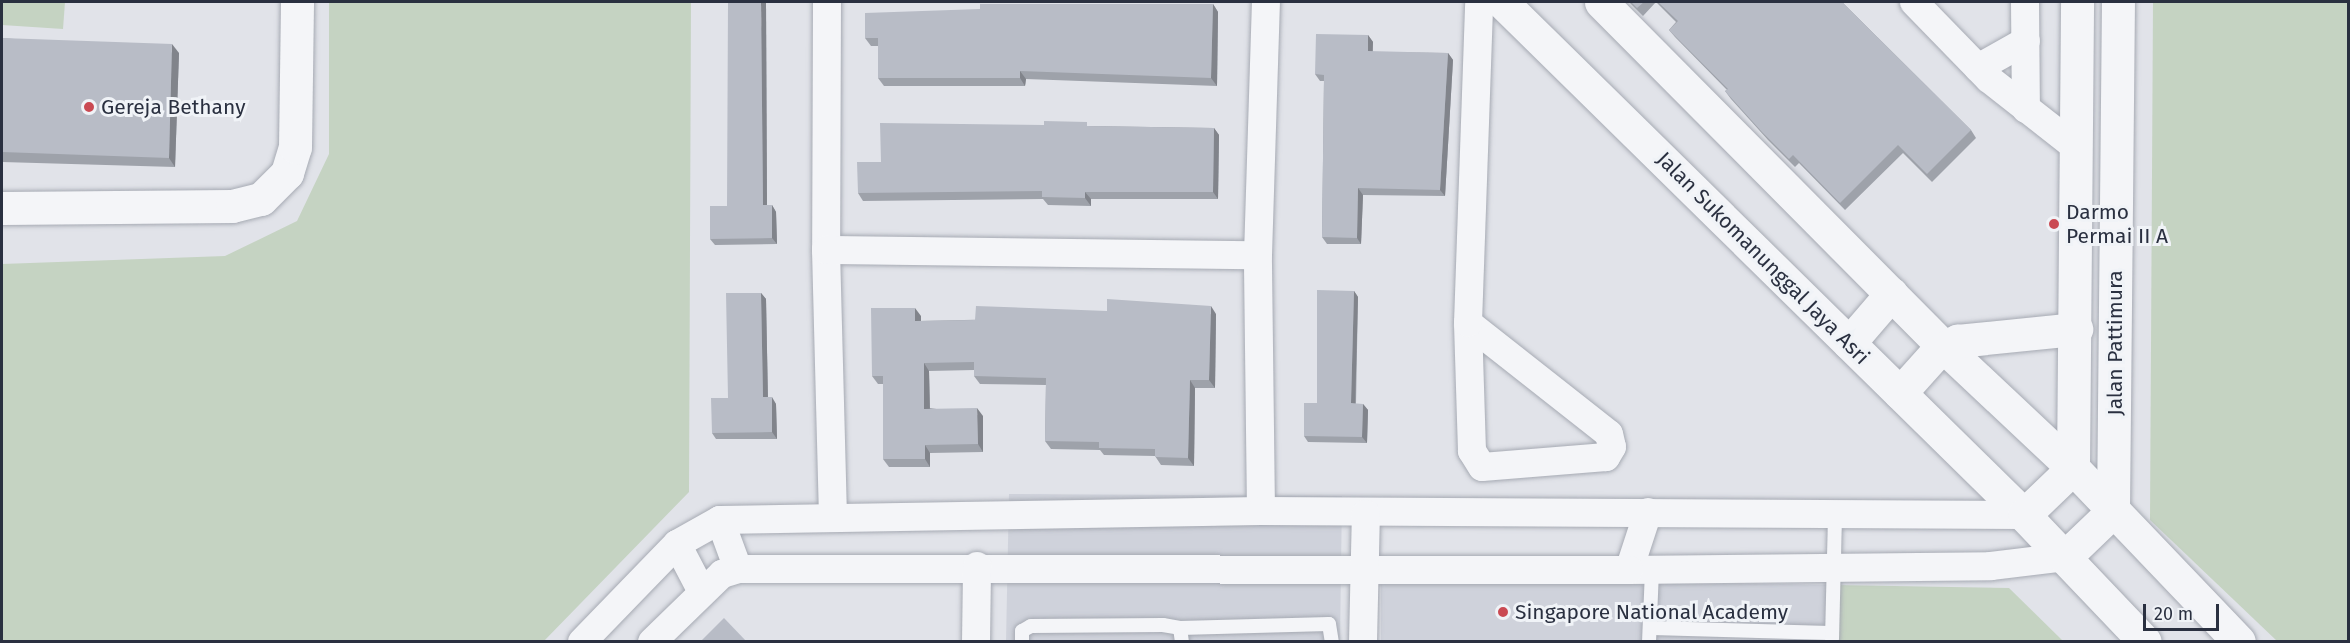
<!DOCTYPE html>
<html>
<head>
<meta charset="utf-8">
<style>
  body { margin:0 }
  #map { position:relative; width:2350px; height:643px; overflow:hidden; background:#e1e3e9; font-family:"Fira Sans",sans-serif }
  div>[style] { position:absolute }
  .built>* { inset:0; background:#cfd2db }
  .green>* { inset:0; background:#c5d3c2 }
  .roads { filter:drop-shadow(0 0 2px #a6aab3) drop-shadow(0 0 2px #a6aab3) }
  .service>* { height:14px; margin:-7px; padding:0 7px; transform-origin:7px; border-radius:7px; background:#f4f5f8 }
  .minor>* { height:28px; margin:-14px; padding:0 14px; transform-origin:14px; border-radius:14px; background:#f4f5f8 }
  .tertiary>* { height:33px; margin:-16.5px; padding:0 16.5px; transform-origin:16.5px; border-radius:16.5px; background:#f4f5f8 }
  .wall>* { inset:0; background:#9ea2aa }
  .shaded-wall>* { inset:0; background:#81848b }
  .building>* { inset:0; background:#b8bcc6 }
  .dots>* { width:16px; height:16px; translate:-50% -50%; box-sizing:border-box; border:3px solid #f0f3f7; border-radius:50% }
  span { translate:-50% -50%; white-space:nowrap; text-align:center; line-height:1.15; -webkit-text-stroke:6px #f0f3f7; paint-order:stroke }
  .poi-label { font-size:21px; color:#2a3040 }
  .left { translate:0 -50%; text-align:left }
  .street-label { font-size:21px; color:#2a3040 }
  .frame { position:absolute; inset:0; border:3px solid #2a3040; pointer-events:none }
  .scale { position:absolute; left:2143px; top:604px; width:76px; height:27px; box-sizing:border-box; border:3px solid #2a3040; border-top:0; padding-left:8px; font-size:18px; line-height:21px; white-space:nowrap; color:#2a3040; -webkit-text-stroke:4px #f0f3f7; paint-order:stroke }
</style>
</head>
<body>
<div id="map">
  <div class="built">
    <div style="clip-path:polygon(1009px 494px,1342px 496px,1340px 641px,1006px 642px)"></div>
    <div style="clip-path:polygon(1381px 578px,1836px 585px,1836px 641px,1381px 642px)"></div>
  </div>
  <div class="green">
    <div style="clip-path:polygon(2px 2px,65px 2px,63px 29px,2px 25px)"></div>
    <div style="clip-path:polygon(329px 2px,691px 2px,689px 492px,544px 641px,2px 641px,2px 264px,225px 256px,297px 221px,329px 154px)"></div>
    <div style="clip-path:polygon(2153px 2px,2348px 2px,2348px 641px,2277px 641px,2150px 520px)"></div>
    <div style="clip-path:polygon(1836px 585px,2009px 588px,2063px 641px,1836px 642px)"></div>
  </div>
  <div class="roads">
    <div class="service">
      <div style="left:1180px;top:628px;width:149px;rotate:-1.5deg"></div>
      <div style="left:1329px;top:624px;width:18px;rotate:81deg"></div>
      <div style="left:1650px;top:628px;width:182px;rotate:1.6deg"></div>
      <div style="left:1832px;top:639px;width:124px;rotate:-88.6deg"></div>
      <div style="left:1022px;top:642px;width:11px;rotate:-90deg"></div>
      <div style="left:1022px;top:631px;width:10px;rotate:-29deg"></div>
      <div style="left:1031px;top:626px;width:132px;rotate:-0.4deg"></div>
      <div style="left:1163px;top:625px;width:17px;rotate:10deg"></div>
      <div style="left:1180px;top:628px;width:14px;rotate:82deg"></div>
      <div style="left:1649px;top:642px;width:72px;rotate:-87.6deg"></div>
    </div>
    <div class="minor">
      <div style="left:827px;top:2px;width:248px;rotate:90.2deg"></div>
      <div style="left:826px;top:250px;width:265px;rotate:88.5deg"></div>
      <div style="left:1914px;top:2px;width:107px;rotate:45.8deg"></div>
      <div style="left:1989px;top:79px;width:112px;rotate:38.1deg"></div>
      <div style="left:2025px;top:2px;width:107px;rotate:89.5deg"></div>
      <div style="left:1978px;top:68px;width:55px;rotate:-29.4deg"></div>
      <div style="left:826px;top:250px;width:432px;rotate:0.7deg"></div>
      <div style="left:1468px;top:323px;width:179px;rotate:38.2deg"></div>
      <div style="left:1609px;top:434px;width:13px;rotate:77deg"></div>
      <div style="left:1612px;top:447px;width:12px;rotate:121deg"></div>
      <div style="left:1606px;top:457px;width:124px;rotate:175.4deg"></div>
      <div style="left:1482px;top:467px;width:19px;rotate:-122deg"></div>
      <div style="left:1472px;top:451px;width:128px;rotate:-91.8deg"></div>
      <div style="left:1468px;top:323px;width:321px;rotate:-88deg"></div>
      <div style="left:1261px;top:511px;width:256px;rotate:-90.7deg"></div>
      <div style="left:1258px;top:255px;width:253px;rotate:-88.2deg"></div>
      <div style="left:1648px;top:512px;width:61px;rotate:108.1deg"></div>
      <div style="left:1629px;top:570px;width:362px;rotate:-0.6deg"></div>
      <div style="left:1991px;top:566px;width:75px;rotate:-6.9deg"></div>
      <div style="left:720px;top:520px;width:52px;rotate:69.8deg"></div>
      <div style="left:677px;top:544px;width:54px;rotate:62.5deg"></div>
      <div style="left:582px;top:642px;width:136px;rotate:-45.9deg"></div>
      <div style="left:677px;top:544px;width:49px;rotate:-29.2deg"></div>
      <div style="left:720px;top:520px;width:541px;rotate:-0.95deg"></div>
      <div style="left:1261px;top:511px;width:763px;rotate:0.3deg"></div>
      <div style="left:652px;top:642px;width:98px;rotate:-44.2deg"></div>
      <div style="left:722px;top:574px;width:17px;rotate:-17deg"></div>
      <div style="left:738px;top:569px;width:891px;rotate:0.06deg"></div>
      <div style="left:976px;top:642px;width:76px;rotate:-89.2deg"></div>
      <div style="left:1363px;top:642px;width:128px;rotate:-88.7deg"></div>
    </div>
    <div class="tertiary">
      <div style="left:1502px;top:2px;width:732px;rotate:44.5deg"></div>
      <div style="left:2024px;top:515px;width:175px;rotate:46.4deg"></div>
      <div style="left:1601px;top:2px;width:486px;rotate:45.2deg"></div>
      <div style="left:1944px;top:347px;width:177px;rotate:43.2deg"></div>
      <div style="left:2073px;top:468px;width:240px;rotate:46.3deg"></div>
      <div style="left:2px;top:208px;width:230px;rotate:-0.5deg"></div>
      <div style="left:232px;top:206px;width:30px;rotate:-14deg"></div>
      <div style="left:261px;top:199px;width:37px;rotate:-45deg"></div>
      <div style="left:287px;top:173px;width:27px;rotate:-73deg"></div>
      <div style="left:295px;top:147px;width:145px;rotate:-89.2deg"></div>
      <div style="left:1849px;top:343px;width:65px;rotate:-49.4deg"></div>
      <div style="left:1900px;top:393px;width:52px;rotate:-48.1deg"></div>
      <div style="left:1935px;top:354px;width:26px;rotate:-31deg"></div>
      <div style="left:1957px;top:341px;width:120px;rotate:-5.8deg"></div>
      <div style="left:2024px;top:515px;width:68px;rotate:-43.8deg"></div>
      <div style="left:2073px;top:468px;width:466px;rotate:-89.5deg"></div>
      <div style="left:2065px;top:557px;width:66px;rotate:-43.8deg"></div>
      <div style="left:2113px;top:511px;width:509px;rotate:-89.44deg"></div>
    </div>
  </div>
  <div class="wall">
    <div style="clip-path:polygon(766px 2px,767px 205px,772px 205px,776px 212px,777px 244px,715px 245px,710px 239px,727px 206px)"></div>
    <div style="clip-path:polygon(1629px 2px,1842px 2px,1971px 130px,1976px 138px,1932px 182px,1903px 153px,1845px 210px,1799px 163px,1795px 167px,1768px 140px,1731px 99px,1725px 91px,1727px 90px,1675px 37px,1669px 30px,1676px 22px,1656px 2px,1643px 16px)"></div>
    <div style="clip-path:polygon(1213px 4px,1218px 12px,1217px 86px,1026px 79px,1025px 86px,884px 86px,878px 78px,878px 46px,871px 46px,865px 38px)"></div>
    <div style="clip-path:polygon(1368px 35px,1373px 42px,1373px 52px,1448px 53px,1453px 60px,1445px 196px,1363px 195px,1361px 244px,1327px 244px,1322px 237px,1324px 81px,1320px 81px,1315px 74px)"></div>
    <div style="clip-path:polygon(2px 38px,179px 53px,175px 167px,2px 162px)"></div>
    <div style="clip-path:polygon(1089px 126px,1214px 128px,1219px 135px,1218px 199px,1091px 199px,1091px 206px,1048px 205px,1043px 199px,863px 201px,858px 193px,881px 162px)"></div>
    <div style="clip-path:polygon(1354px 291px,1358px 297px,1356px 404px,1363px 404px,1368px 410px,1367px 443px,1308px 442px,1304px 436px,1317px 403px)"></div>
    <div style="clip-path:polygon(761px 293px,766px 299px,768px 397px,776px 404px,777px 439px,716px 439px,712px 433px,728px 398px)"></div>
    <div style="clip-path:polygon(1216px 314px,1215px 388px,1195px 388px,1194px 466px,1161px 465px,1155px 456px,1104px 455px,1100px 450px,1051px 449px,1045px 441px,1046px 385px,980px 384px,974px 376px,974px 370px,929px 371px,930px 408px,983px 416px,983px 452px,930px 453px,930px 467px,889px 467px,883px 459px,883px 384px,878px 384px,872px 376px,921px 316px,921px 321px)"></div>
  </div>
  <div class="shaded-wall">
    <div style="clip-path:polygon(761px 2px,766px 2px,767px 212px,763px 205px)"></div>
    <div style="clip-path:polygon(1213px 4px,1218px 12px,1217px 86px,1211px 78px)"></div>
    <div style="clip-path:polygon(1368px 35px,1373px 42px,1372px 58px,1368px 51px)"></div>
    <div style="clip-path:polygon(172px 44px,179px 53px,175px 167px,169px 158px)"></div>
    <div style="clip-path:polygon(1448px 53px,1453px 60px,1445px 196px,1440px 190px)"></div>
    <div style="clip-path:polygon(1020px 71px,1026px 79px,1025px 86px,1020px 78px)"></div>
    <div style="clip-path:polygon(1214px 128px,1219px 135px,1218px 199px,1213px 192px)"></div>
    <div style="clip-path:polygon(1358px 188px,1363px 195px,1361px 244px,1357px 238px)"></div>
    <div style="clip-path:polygon(1085px 192px,1091px 199px,1091px 206px,1085px 198px)"></div>
    <div style="clip-path:polygon(772px 205px,776px 212px,777px 244px,772px 238px)"></div>
    <div style="clip-path:polygon(1354px 291px,1358px 297px,1355px 410px,1351px 403px)"></div>
    <div style="clip-path:polygon(761px 293px,766px 299px,768px 404px,763px 397px)"></div>
    <div style="clip-path:polygon(1211px 306px,1216px 314px,1215px 388px,1209px 380px)"></div>
    <div style="clip-path:polygon(915px 308px,921px 316px,921px 329px,915px 321px)"></div>
    <div style="clip-path:polygon(924px 363px,929px 371px,930px 416px,924px 409px)"></div>
    <div style="clip-path:polygon(1190px 380px,1195px 388px,1194px 466px,1188px 458px)"></div>
    <div style="clip-path:polygon(772px 397px,776px 404px,777px 439px,772px 432px)"></div>
    <div style="clip-path:polygon(1363px 404px,1368px 410px,1367px 443px,1362px 437px)"></div>
    <div style="clip-path:polygon(977px 408px,983px 416px,983px 452px,978px 444px)"></div>
    <div style="clip-path:polygon(925px 445px,930px 453px,930px 467px,925px 459px)"></div>
  </div>
  <div class="building">
    <div style="clip-path:polygon(728px 2px,761px 2px,763px 205px,772px 205px,772px 238px,710px 239px,710px 206px,727px 206px)"></div>
    <div style="clip-path:polygon(1631px 2px,1644px 2px,1637px 8px)"></div>
    <div style="clip-path:polygon(1658px 2px,1842px 2px,1971px 130px,1927px 174px,1898px 145px,1840px 203px,1793px 155px,1789px 159px,1762px 132px,1725px 91px,1728px 89px,1669px 30px,1678px 21px)"></div>
    <div style="clip-path:polygon(980px 4px,1213px 4px,1211px 78px,1020px 71px,1020px 78px,878px 78px,878px 38px,865px 38px,865px 13px,980px 9px)"></div>
    <div style="clip-path:polygon(1316px 34px,1368px 35px,1368px 51px,1448px 53px,1440px 190px,1358px 188px,1357px 238px,1322px 237px,1324px 75px,1315px 74px)"></div>
    <div style="clip-path:polygon(2px 38px,172px 44px,169px 158px,2px 152px)"></div>
    <div style="clip-path:polygon(1044px 121px,1087px 122px,1087px 126px,1214px 128px,1213px 192px,1085px 192px,1085px 198px,1042px 197px,1042px 191px,858px 193px,857px 162px,881px 162px,880px 123px,1044px 125px)"></div>
    <div style="clip-path:polygon(1317px 290px,1354px 291px,1351px 403px,1363px 404px,1362px 437px,1304px 436px,1304px 403px,1317px 403px)"></div>
    <div style="clip-path:polygon(726px 293px,761px 293px,763px 397px,772px 397px,772px 432px,712px 433px,711px 398px,728px 398px)"></div>
    <div style="clip-path:polygon(1107px 299px,1211px 306px,1209px 380px,1190px 380px,1188px 458px,1155px 457px,1155px 449px,1099px 448px,1099px 442px,1045px 441px,1046px 378px,974px 376px,974px 362px,924px 363px,924px 409px,977px 408px,978px 444px,925px 445px,925px 459px,883px 459px,883px 376px,872px 376px,871px 308px,915px 308px,915px 321px,975px 320px,976px 306px,1107px 311px)"></div>
    <div style="clip-path:polygon(724px 618px,747px 642px,700px 642px)"></div>
  </div>
  <div class="dots">
    <div style="left:89px;top:107px;background:#ca4a53"></div>
    <div style="left:2054px;top:224px;background:#ca4a53"></div>
    <div style="left:1503px;top:612px;background:#ca4a53"></div>
  </div>
  <div class="poi-label">
    <span class="left" style="left:101px;top:107px">Gereja Bethany</span>
    <span class="left" style="left:2066px;top:224px">Darmo<br>Permai II A</span>
    <span class="left" style="left:1515px;top:612px">Singapore National Academy</span>
  </div>
  <div class="street-label">
    <span style="left:1763px;top:258px;rotate:45deg">Jalan Sukomanunggal Jaya Asri</span>
    <span style="left:2115px;top:343px;rotate:-90deg">Jalan Pattimura</span>
  </div>
  <div class="frame"></div>
  <div class="scale">20 m</div>
</div>
</body>
</html>
